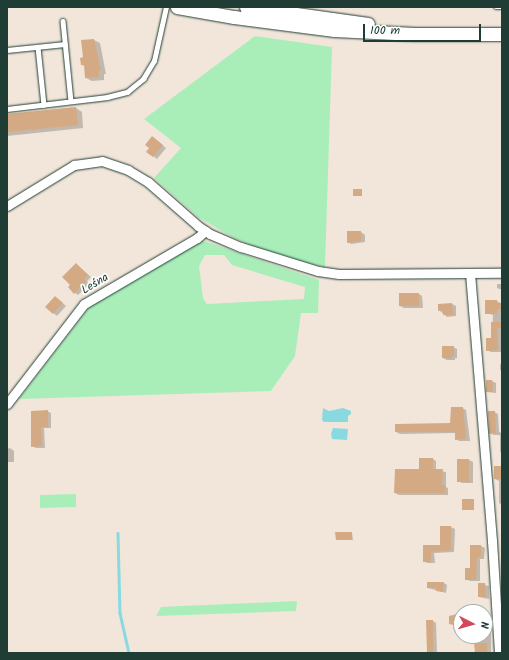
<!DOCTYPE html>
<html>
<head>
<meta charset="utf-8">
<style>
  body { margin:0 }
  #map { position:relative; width:509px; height:660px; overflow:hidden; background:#f2e6da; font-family:Kalam,sans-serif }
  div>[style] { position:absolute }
  .green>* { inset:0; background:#a9eeb9 }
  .water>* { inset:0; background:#89dae0 }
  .shadow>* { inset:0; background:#0003 }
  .stream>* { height:2.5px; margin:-1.25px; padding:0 1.25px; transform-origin:1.25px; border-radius:1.25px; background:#89dae0 }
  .building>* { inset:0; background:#d4aa85 }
  .roads { filter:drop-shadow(0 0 1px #1f3d34) drop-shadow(0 0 1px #1f3d34) }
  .lane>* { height:4.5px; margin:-2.25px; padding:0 2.25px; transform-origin:2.25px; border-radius:2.25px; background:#fff }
  .street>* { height:9px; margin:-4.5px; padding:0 4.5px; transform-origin:4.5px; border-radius:4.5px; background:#fff }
  .secondary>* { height:13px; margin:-6.5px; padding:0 6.5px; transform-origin:6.5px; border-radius:6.5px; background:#fff }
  span { translate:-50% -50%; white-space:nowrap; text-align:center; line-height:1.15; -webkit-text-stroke:3.5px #fff; paint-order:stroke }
  .street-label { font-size:12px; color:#1f3d34 }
  .frame { position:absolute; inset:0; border:8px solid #1f3d34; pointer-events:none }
  .north { position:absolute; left:453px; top:604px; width:40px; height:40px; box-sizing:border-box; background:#fff; border:1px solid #a5b1ae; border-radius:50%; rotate:96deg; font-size:11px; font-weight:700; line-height:16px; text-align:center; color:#1f3d34 }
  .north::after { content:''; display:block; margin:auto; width:14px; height:18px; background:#d1495b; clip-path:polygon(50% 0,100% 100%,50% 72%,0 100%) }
  .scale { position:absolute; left:363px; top:24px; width:118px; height:18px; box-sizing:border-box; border:2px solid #1f3d34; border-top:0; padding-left:5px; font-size:12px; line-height:14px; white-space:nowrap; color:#1f3d34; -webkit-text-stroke:3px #fff; paint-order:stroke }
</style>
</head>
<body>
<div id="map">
  <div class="green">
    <div style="clip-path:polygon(255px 36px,332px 47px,325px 267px,299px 261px,253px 246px,232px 237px,198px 217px,154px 178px,181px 148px,144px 119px)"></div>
    <div style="clip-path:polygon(evenodd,201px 240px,319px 280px,318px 313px,301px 313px,295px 356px,271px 391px,19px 399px,91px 305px,201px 240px,205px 255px,224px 255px,232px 265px,305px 287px,304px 299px,207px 304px,203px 298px,199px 266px,205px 255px)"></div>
    <div style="clip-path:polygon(76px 494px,76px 507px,40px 508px,40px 495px)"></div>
    <div style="clip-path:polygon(297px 601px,296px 611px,156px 616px,161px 607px)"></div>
  </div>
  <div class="water">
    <div style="clip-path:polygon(323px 408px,329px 411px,343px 408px,351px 411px,351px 414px,348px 416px,348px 422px,324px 422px,322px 420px)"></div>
    <div style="clip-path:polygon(333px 428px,348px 429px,347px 440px,332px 439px,331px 434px)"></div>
  </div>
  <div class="shadow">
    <div style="clip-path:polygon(94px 40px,100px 43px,106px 74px,104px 74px,104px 80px,92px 81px,86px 78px,85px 66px,82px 65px,84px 58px,82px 41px)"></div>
    <div style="clip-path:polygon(76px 108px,82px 112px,83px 128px,7px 136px,7px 115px)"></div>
    <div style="clip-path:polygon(155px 139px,166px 148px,157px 159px,148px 152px)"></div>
    <div style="clip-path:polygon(348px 232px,361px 232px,365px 235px,365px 242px,351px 244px,348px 242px)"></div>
    <div style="clip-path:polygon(76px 264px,91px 277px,87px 281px,89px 284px,78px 295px,75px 293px,71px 285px)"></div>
    <div style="clip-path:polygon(497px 284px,502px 284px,502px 290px,497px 288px)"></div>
    <div style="clip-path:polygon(419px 294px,422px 296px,423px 308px,404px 308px,400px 306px)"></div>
    <div style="clip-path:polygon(59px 300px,66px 306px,57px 316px,46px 307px)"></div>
    <div style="clip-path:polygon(497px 301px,502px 304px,501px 352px,491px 352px,487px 350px,492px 338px,493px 315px,486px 313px)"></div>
    <div style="clip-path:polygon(452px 304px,456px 306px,456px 316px,447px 317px,439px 310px,439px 305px)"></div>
    <div style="clip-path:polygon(453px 347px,457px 349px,457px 358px,455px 358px,455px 360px,447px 360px,443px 358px)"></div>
    <div style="clip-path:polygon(500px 364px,502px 364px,502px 371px,500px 370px)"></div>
    <div style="clip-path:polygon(492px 381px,496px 383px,496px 393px,487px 392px)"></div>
    <div style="clip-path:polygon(462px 408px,466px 410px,470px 441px,459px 441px,456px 439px,456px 433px,400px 434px,396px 432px,451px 424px)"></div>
    <div style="clip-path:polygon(47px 411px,51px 413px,51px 428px,44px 428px,45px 448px,36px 448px,32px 446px)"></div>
    <div style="clip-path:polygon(494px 412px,498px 414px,499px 432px,502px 433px,502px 453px,500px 452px,500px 435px,494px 435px,490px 433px)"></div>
    <div style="clip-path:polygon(10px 448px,14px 451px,14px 462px,7px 462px,7px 449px)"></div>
    <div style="clip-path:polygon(433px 459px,436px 461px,436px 470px,446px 472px,446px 487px,448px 488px,448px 495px,399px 495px,395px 493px)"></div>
    <div style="clip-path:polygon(469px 460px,473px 462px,473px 483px,462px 483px,458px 481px)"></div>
    <div style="clip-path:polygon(502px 467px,502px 505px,499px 503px,499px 481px,495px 479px)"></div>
    <div style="clip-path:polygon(441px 527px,451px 527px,455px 529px,454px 552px,434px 553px,435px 563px,427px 563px,424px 561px,424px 546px,441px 546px)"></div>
    <div style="clip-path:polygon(352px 533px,353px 540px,337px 539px)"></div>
    <div style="clip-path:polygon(481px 546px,485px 548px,484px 559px,480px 559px,480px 581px,470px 581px,466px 579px)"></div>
    <div style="clip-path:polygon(444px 583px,447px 585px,446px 593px,428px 588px)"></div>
    <div style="clip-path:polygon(479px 584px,489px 586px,489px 599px,479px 597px)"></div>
    <div style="clip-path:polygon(461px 616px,461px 627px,450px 623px)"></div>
    <div style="clip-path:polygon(433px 621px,436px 623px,437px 653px,428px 653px)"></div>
    <div style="clip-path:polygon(485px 621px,491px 623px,491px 653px,475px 653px,475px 636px,485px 636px)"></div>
  </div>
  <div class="stream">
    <div style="left:118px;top:533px;width:80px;rotate:88.6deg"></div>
    <div style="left:120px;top:613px;width:41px;rotate:77.3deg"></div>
  </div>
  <div class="building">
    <div style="clip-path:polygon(94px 39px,101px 71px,98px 71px,99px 77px,85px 78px,84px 65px,81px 65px,80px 58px,83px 57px,81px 40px)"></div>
    <div style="clip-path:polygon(76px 107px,78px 125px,7px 132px,7px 114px)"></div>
    <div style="clip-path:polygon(152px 136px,163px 145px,153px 157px,146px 152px,149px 148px,145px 145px)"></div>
    <div style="clip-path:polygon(353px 189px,362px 189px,362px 196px,353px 196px)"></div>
    <div style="clip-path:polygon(347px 231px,361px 231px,361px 241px,347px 243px)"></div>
    <div style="clip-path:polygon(76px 263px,88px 275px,84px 279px,86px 281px,74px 294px,68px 287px,70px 285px,62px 277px)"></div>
    <div style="clip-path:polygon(399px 293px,419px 293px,419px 306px,399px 306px)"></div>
    <div style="clip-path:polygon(55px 296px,63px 303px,53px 314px,45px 307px)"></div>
    <div style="clip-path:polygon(485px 300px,497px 300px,497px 303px,501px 303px,501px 309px,497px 309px,497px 314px,485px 314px)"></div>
    <div style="clip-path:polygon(452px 303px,453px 315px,443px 315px,443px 310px,438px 311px,438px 304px)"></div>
    <div style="clip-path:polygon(491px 322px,502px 322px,502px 328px,497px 328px,498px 350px,486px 351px,486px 338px,491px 338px)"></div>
    <div style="clip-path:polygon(442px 346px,454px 346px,454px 356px,452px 356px,452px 358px,442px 358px)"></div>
    <div style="clip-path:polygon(486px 380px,492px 380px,493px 392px,486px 392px)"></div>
    <div style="clip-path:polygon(451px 407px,463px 407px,466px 439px,455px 440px,455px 432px,395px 432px,395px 424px,450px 423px)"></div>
    <div style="clip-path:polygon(48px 410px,48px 427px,41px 427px,42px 446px,31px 447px,31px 411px)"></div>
    <div style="clip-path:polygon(488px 411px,495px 411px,496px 433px,489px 434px)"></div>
    <div style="clip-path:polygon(419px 458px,433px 458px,433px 469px,443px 469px,442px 485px,445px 485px,445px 493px,394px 493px,395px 469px,419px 469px)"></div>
    <div style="clip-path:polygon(457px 459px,469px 459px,469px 482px,457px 482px)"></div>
    <div style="clip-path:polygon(494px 466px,502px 466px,502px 479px,494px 479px)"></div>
    <div style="clip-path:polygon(462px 499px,474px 499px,474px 510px,462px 510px)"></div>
    <div style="clip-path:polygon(440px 526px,451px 526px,451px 550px,431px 552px,431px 562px,423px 562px,423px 545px,440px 545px)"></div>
    <div style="clip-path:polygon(335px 532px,352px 532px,352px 540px,336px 540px)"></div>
    <div style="clip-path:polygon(470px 545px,481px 545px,481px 557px,477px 557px,476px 580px,465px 580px,465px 568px,470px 568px)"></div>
    <div style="clip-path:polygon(427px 582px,444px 582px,443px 592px,436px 591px,436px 588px,427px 588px)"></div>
    <div style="clip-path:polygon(478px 583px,485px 583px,486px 597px,478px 597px)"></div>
    <div style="clip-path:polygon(461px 613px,461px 623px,458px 626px,449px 624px,449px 616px)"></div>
    <div style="clip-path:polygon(426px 620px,433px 620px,433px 653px,427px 653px)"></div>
    <div style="clip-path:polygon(474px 643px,487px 643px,487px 653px,475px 653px)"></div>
  </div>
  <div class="roads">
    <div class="lane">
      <div style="left:496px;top:7px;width:6px"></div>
      <div style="left:63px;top:21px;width:80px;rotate:84.3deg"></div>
      <div style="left:38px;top:47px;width:58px;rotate:84.1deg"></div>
      <div style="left:7px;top:50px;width:58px;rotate:-5.9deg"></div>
      <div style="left:7px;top:109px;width:101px;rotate:-6.8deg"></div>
      <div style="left:107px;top:97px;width:21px;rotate:-14deg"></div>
      <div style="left:127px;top:92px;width:21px;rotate:-39deg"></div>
      <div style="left:143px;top:79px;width:21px;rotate:-59deg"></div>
      <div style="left:154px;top:61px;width:55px;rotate:-77.5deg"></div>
    </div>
    <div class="street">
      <div style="left:7px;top:206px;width:79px;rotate:-31.5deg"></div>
      <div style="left:74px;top:165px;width:28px;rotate:-8deg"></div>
      <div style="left:102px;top:161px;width:28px;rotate:19deg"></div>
      <div style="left:128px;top:170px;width:23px;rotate:31deg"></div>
      <div style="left:148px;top:182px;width:67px;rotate:41.3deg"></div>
      <div style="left:198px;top:226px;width:14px;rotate:34deg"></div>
      <div style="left:210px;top:234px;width:34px;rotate:23deg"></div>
      <div style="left:241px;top:247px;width:81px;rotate:17.3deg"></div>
      <div style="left:318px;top:271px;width:21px;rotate:8deg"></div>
      <div style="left:339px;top:274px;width:163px;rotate:-0.4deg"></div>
      <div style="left:470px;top:273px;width:269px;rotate:85.3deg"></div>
      <div style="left:492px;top:541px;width:112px;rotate:86.4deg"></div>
      <div style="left:7px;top:404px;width:126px;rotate:-52.4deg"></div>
      <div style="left:84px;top:304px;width:131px;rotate:-30.3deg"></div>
      <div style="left:197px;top:238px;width:11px;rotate:-41deg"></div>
    </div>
    <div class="secondary">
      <div style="left:177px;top:7px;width:58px;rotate:10deg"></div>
      <div style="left:234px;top:17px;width:101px;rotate:7.4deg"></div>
      <div style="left:334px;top:30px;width:81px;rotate:2.8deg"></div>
      <div style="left:415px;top:34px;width:87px"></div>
      <div style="left:246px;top:7px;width:123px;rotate:7.9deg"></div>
    </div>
  </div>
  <div class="street-label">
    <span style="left:95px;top:284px;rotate:-31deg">Leśna</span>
  </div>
  <div class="frame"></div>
  <div class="north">N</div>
  <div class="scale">100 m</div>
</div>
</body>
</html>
